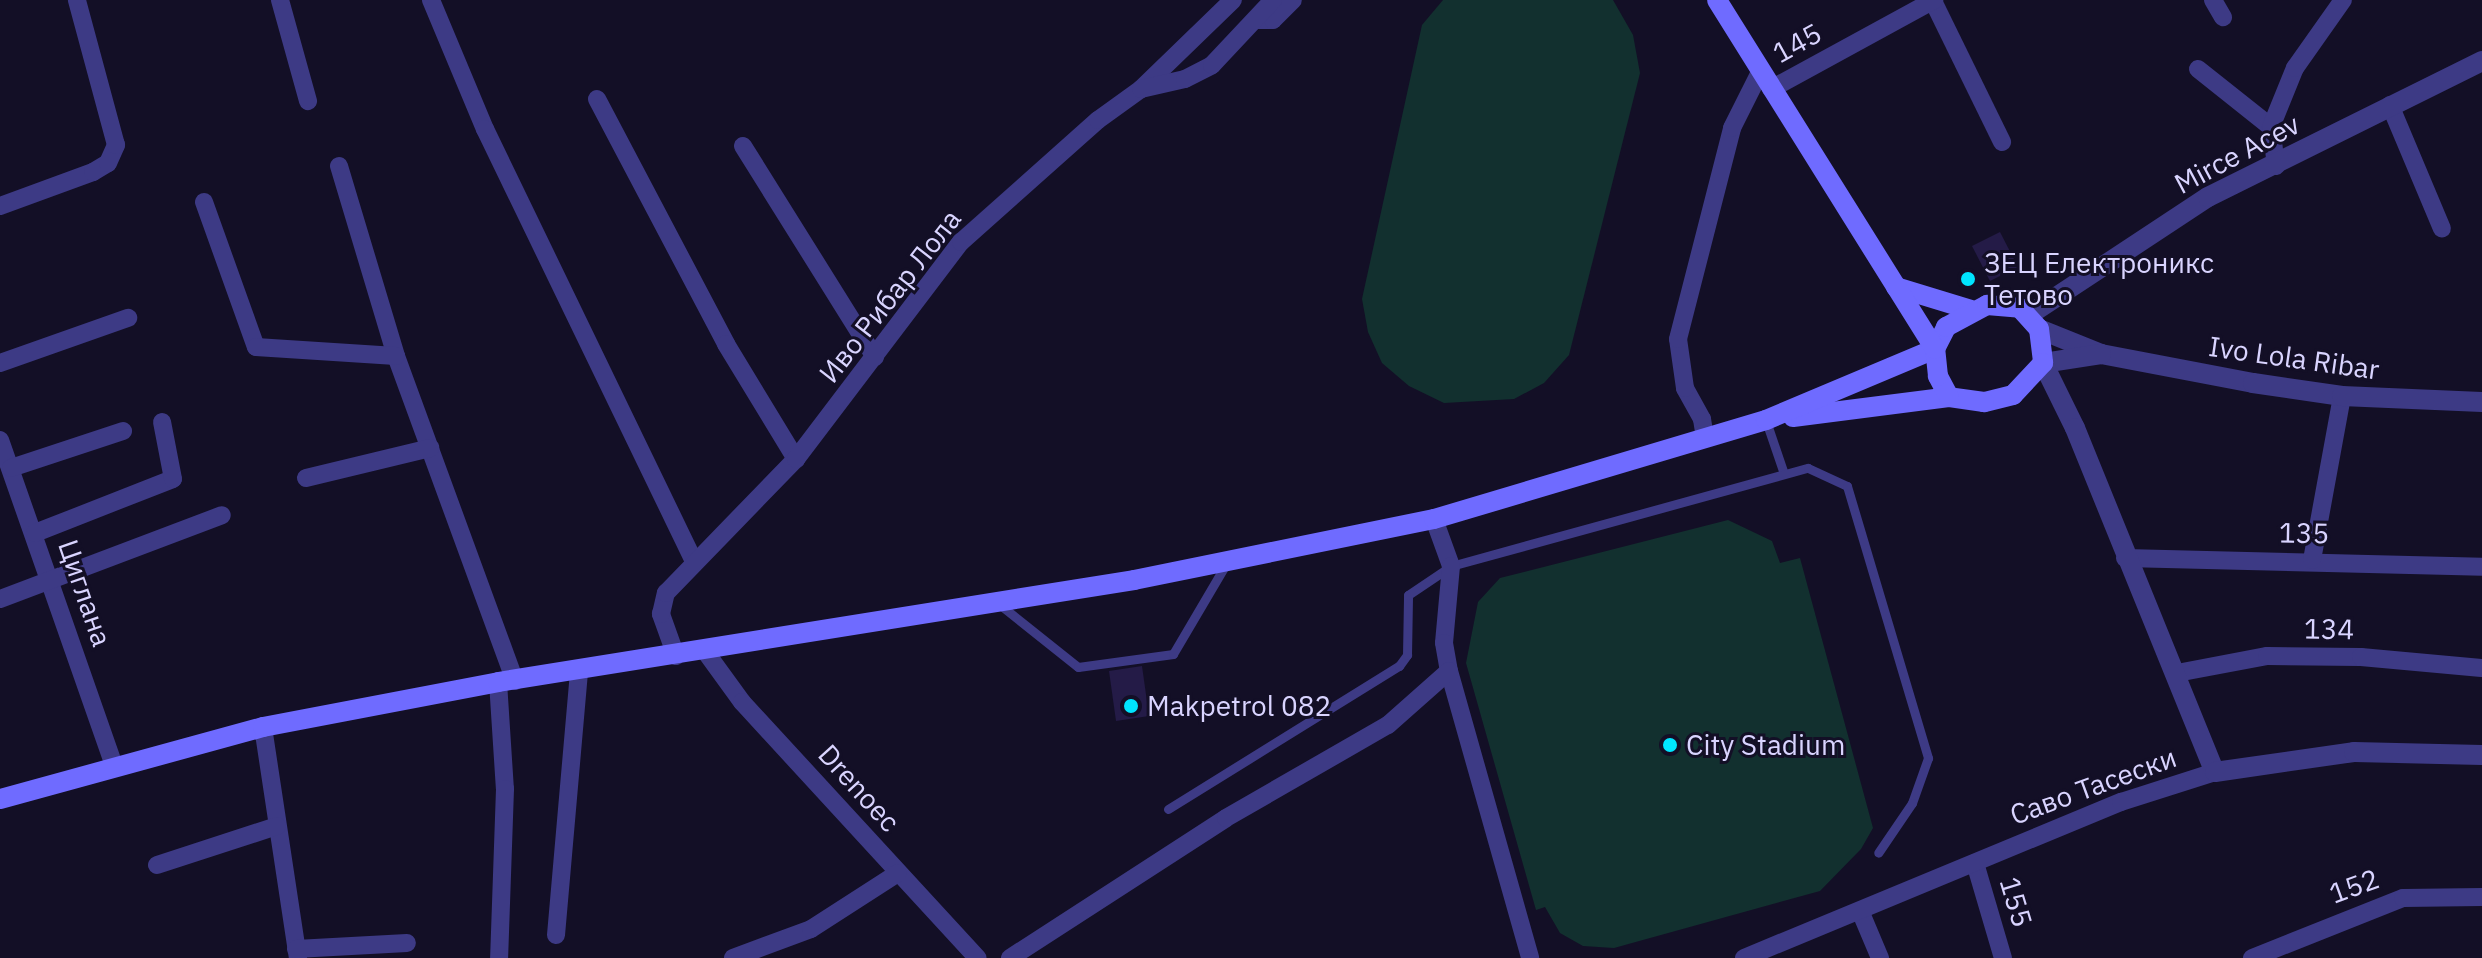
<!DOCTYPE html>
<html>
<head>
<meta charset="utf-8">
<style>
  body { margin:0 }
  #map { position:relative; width:2482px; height:958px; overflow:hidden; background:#130f26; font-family:"IBM Plex Sans",sans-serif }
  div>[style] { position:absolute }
  .green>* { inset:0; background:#12302f }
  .building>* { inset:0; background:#241b47 }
  .service>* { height:9px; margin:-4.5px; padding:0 4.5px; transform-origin:4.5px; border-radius:4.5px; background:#3d3a85 }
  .minor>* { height:18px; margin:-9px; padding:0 9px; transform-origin:9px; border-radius:9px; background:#3d3a85 }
  .tertiary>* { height:20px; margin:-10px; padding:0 10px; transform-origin:10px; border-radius:10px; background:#3d3a85 }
  .secondary>* { height:20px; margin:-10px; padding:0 10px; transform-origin:10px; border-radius:10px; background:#6f6bff }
  .dots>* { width:22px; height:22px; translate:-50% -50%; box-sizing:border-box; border:4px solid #130f26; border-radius:50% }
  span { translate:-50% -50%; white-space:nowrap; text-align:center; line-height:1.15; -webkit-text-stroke:6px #130f26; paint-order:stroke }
  .street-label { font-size:28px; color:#d9d4ff }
  .poi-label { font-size:28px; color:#d9d4ff }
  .left { translate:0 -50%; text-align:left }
</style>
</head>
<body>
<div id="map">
  <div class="green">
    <div style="clip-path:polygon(1443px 0,1613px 0,1633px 35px,1640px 73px,1569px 355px,1544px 383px,1514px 399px,1444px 403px,1409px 386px,1382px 363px,1368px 332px,1362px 299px,1422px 25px)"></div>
    <div style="clip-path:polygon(1728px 520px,1772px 541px,1780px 563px,1800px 558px,1873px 828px,1861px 849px,1820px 891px,1614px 948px,1583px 946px,1560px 933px,1545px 907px,1536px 910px,1466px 663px,1478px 602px,1500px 578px)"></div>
  </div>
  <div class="building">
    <div style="clip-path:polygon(2000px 232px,2018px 267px,1990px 281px,1972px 246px)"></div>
    <div style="clip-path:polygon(1142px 666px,1149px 716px,1116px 721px,1109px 671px)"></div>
  </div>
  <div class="service">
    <div style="left:1766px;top:421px;width:53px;rotate:71.2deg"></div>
    <div style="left:999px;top:604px;width:101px;rotate:38.6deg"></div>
    <div style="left:1078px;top:667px;width:96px;rotate:-7.8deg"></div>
    <div style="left:1173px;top:654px;width:104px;rotate:-59.5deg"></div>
    <div style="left:1168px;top:809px;width:272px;rotate:-31.8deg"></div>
    <div style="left:1399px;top:666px;width:14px;rotate:-54deg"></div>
    <div style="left:1407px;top:655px;width:60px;rotate:-89deg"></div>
    <div style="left:1408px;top:595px;width:52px;rotate:-34deg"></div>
    <div style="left:1451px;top:566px;width:370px;rotate:-15.4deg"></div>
    <div style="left:1808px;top:468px;width:43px;rotate:24.8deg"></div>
    <div style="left:1847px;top:486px;width:284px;rotate:73.4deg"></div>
    <div style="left:1928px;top:758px;width:48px;rotate:109.6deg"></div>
    <div style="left:1912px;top:803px;width:60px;rotate:124.2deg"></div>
  </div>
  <div class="minor">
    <div style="left:280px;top:0;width:105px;rotate:74.5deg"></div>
    <div style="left:431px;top:0;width:140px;rotate:67.3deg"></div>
    <div style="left:485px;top:129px;width:481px;rotate:64.2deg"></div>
    <div style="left:2213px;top:0;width:20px;rotate:60deg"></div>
    <div style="left:1933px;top:1px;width:157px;rotate:63.9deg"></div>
    <div style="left:1257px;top:20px;width:16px"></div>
    <div style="left:1273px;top:20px;width:28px;rotate:-45deg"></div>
    <div style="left:2198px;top:69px;width:93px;rotate:38.5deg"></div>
    <div style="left:1141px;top:89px;width:128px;rotate:-44.1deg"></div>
    <div style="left:1771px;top:89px;width:186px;rotate:-28.6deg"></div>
    <div style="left:597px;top:99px;width:277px;rotate:62.2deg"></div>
    <div style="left:726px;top:344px;width:135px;rotate:58.7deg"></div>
    <div style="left:2390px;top:105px;width:134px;rotate:67.2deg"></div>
    <div style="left:743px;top:146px;width:249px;rotate:58deg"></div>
    <div style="left:339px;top:166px;width:198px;rotate:73.3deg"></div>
    <div style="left:396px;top:356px;width:346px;rotate:69.9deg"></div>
    <div style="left:2276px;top:166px;width:39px;rotate:-97deg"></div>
    <div style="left:2271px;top:127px;width:64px;rotate:-67.9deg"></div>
    <div style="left:2295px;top:68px;width:83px;rotate:-54.8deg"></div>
    <div style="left:204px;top:202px;width:154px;rotate:70.3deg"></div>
    <div style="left:256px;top:347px;width:140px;rotate:3.7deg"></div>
    <div style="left:0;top:206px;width:99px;rotate:-20.1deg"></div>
    <div style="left:93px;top:172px;width:17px;rotate:-31deg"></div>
    <div style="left:108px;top:163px;width:20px;rotate:-66deg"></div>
    <div style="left:116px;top:145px;width:150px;rotate:-105.1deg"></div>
    <div style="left:0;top:363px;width:136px;rotate:-19.4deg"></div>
    <div style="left:1705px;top:438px;width:19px;rotate:-99deg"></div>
    <div style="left:1702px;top:419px;width:35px;rotate:-119deg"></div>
    <div style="left:1685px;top:388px;width:49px;rotate:-98.1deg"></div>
    <div style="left:1678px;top:339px;width:218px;rotate:-75.6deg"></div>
    <div style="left:1732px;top:128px;width:63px;rotate:-63.4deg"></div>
    <div style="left:0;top:440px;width:345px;rotate:70.7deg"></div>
    <div style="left:11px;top:468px;width:118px;rotate:-18.3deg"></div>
    <div style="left:306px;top:478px;width:128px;rotate:-13.6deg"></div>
    <div style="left:1434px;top:519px;width:50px;rotate:70.1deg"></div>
    <div style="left:1451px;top:566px;width:77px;rotate:95.2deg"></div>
    <div style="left:1444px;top:643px;width:28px;rotate:80deg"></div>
    <div style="left:1449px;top:671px;width:298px;rotate:74.2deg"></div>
    <div style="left:35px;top:533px;width:148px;rotate:-21.4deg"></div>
    <div style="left:173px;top:479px;width:58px;rotate:-100.9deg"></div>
    <div style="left:2125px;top:558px;width:357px;rotate:1.4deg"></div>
    <div style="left:2312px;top:560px;width:167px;rotate:-79.6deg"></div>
    <div style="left:0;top:599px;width:237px;rotate:-20.7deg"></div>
    <div style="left:705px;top:651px;width:63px;rotate:54deg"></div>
    <div style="left:742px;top:702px;width:348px;rotate:47.4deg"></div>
    <div style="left:676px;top:656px;width:45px;rotate:-109.7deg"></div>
    <div style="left:661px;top:614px;width:22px;rotate:-77deg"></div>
    <div style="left:666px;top:593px;width:187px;rotate:-45.9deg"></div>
    <div style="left:796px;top:459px;width:273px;rotate:-52.8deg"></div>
    <div style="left:961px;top:242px;width:183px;rotate:-41.7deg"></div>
    <div style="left:1098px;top:120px;width:53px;rotate:-35.8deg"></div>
    <div style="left:1141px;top:89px;width:45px;rotate:-12.8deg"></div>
    <div style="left:1185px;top:79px;width:30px;rotate:-27deg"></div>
    <div style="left:1212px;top:65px;width:89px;rotate:-46.8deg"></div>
    <div style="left:2177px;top:673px;width:92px;rotate:-10.7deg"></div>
    <div style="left:2267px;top:656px;width:94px;rotate:0.6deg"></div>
    <div style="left:2361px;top:657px;width:121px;rotate:5.2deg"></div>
    <div style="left:498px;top:682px;width:107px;rotate:86.3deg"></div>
    <div style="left:505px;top:789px;width:169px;rotate:92deg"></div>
    <div style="left:263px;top:727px;width:234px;rotate:81.4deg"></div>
    <div style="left:1975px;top:863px;width:99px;rotate:73.6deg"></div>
    <div style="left:157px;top:865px;width:126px;rotate:-18deg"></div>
    <div style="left:1861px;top:913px;width:49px;rotate:67.1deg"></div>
    <div style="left:556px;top:935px;width:265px;rotate:-85deg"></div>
    <div style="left:296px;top:949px;width:111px;rotate:-3.1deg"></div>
    <div style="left:733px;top:958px;width:83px;rotate:-20.4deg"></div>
    <div style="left:811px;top:929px;width:103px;rotate:-32.8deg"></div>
    <div style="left:1010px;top:958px;width:257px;rotate:-32.9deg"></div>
    <div style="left:1226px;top:818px;width:187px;rotate:-29.9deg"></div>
    <div style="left:1388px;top:725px;width:81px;rotate:-41.5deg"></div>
    <div style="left:1744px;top:958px;width:408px;rotate:-22.5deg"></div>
    <div style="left:2121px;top:802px;width:99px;rotate:-17.7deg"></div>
    <div style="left:2252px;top:958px;width:162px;rotate:-21.7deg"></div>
    <div style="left:2403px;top:898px;width:79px;rotate:-0.7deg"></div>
  </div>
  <div class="tertiary">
    <div style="left:2029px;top:315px;width:214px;rotate:-33.4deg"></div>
    <div style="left:2208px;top:197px;width:306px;rotate:-26.4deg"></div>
    <div style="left:2039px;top:329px;width:67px;rotate:22deg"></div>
    <div style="left:2101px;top:354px;width:155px;rotate:10.8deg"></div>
    <div style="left:2253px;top:383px;width:90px;rotate:8.3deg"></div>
    <div style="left:2342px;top:396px;width:140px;rotate:2.5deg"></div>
    <div style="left:2101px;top:354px;width:59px;rotate:171.2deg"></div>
    <div style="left:2043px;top:363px;width:72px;rotate:63.8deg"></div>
    <div style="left:2075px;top:428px;width:371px;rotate:67.9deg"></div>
    <div style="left:2215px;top:772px;width:140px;rotate:-8.2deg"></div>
    <div style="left:2354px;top:752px;width:128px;rotate:1.3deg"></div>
  </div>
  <div class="secondary">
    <div style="left:1896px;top:287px;width:78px;rotate:17deg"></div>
    <div style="left:1793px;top:417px;width:157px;rotate:-7.3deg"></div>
    <div style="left:0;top:799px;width:273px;rotate:-15.3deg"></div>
    <div style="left:263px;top:727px;width:239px;rotate:-10.8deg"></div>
    <div style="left:498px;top:682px;width:644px;rotate:-9.11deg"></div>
    <div style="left:1134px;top:580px;width:306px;rotate:-11.5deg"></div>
    <div style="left:1434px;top:519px;width:346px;rotate:-16.6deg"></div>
    <div style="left:1766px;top:420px;width:183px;rotate:-22.8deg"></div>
    <div style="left:1935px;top:349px;width:25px;rotate:-63deg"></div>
    <div style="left:1946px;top:327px;width:47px;rotate:-28.2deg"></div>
    <div style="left:1987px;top:305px;width:33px;rotate:5deg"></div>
    <div style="left:2020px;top:308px;width:28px;rotate:48deg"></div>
    <div style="left:2039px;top:329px;width:34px;rotate:83deg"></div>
    <div style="left:2043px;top:363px;width:44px;rotate:133.2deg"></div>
    <div style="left:2013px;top:395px;width:30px;rotate:166deg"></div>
    <div style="left:1984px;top:402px;width:35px;rotate:-172deg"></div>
    <div style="left:1949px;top:397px;width:24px;rotate:-118deg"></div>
    <div style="left:1938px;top:376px;width:27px;rotate:-96deg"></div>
    <div style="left:1935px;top:349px;width:411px;rotate:-122deg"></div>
  </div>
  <div class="dots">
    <div style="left:1968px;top:279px;background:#00e5ff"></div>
    <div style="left:1131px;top:706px;background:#00e5ff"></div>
    <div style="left:1670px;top:745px;background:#00e5ff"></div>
  </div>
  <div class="street-label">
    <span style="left:1797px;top:43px;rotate:-29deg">145</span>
    <span style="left:2237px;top:154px;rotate:-28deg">Mirce Acev</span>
    <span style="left:890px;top:296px;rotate:-52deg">Иво Рибар Лола</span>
    <span style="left:2294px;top:358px;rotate:8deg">Ivo Lola Ribar</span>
    <span style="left:2304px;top:533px;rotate:1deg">135</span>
    <span style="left:85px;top:593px;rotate:71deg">Циглана</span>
    <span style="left:2329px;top:629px;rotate:1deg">134</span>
    <span style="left:2093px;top:786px;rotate:-20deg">Саво Тасески</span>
    <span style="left:859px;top:788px;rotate:48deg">Drenoec</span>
    <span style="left:2354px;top:886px;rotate:-20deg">152</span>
    <span style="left:2016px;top:902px;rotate:73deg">155</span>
  </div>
  <div class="poi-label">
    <span class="left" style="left:1984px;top:279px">ЗЕЦ Електроникс<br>Тетово</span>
    <span class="left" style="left:1147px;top:706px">Makpetrol 082</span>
    <span class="left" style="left:1686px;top:745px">City Stadium</span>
  </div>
</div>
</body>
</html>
